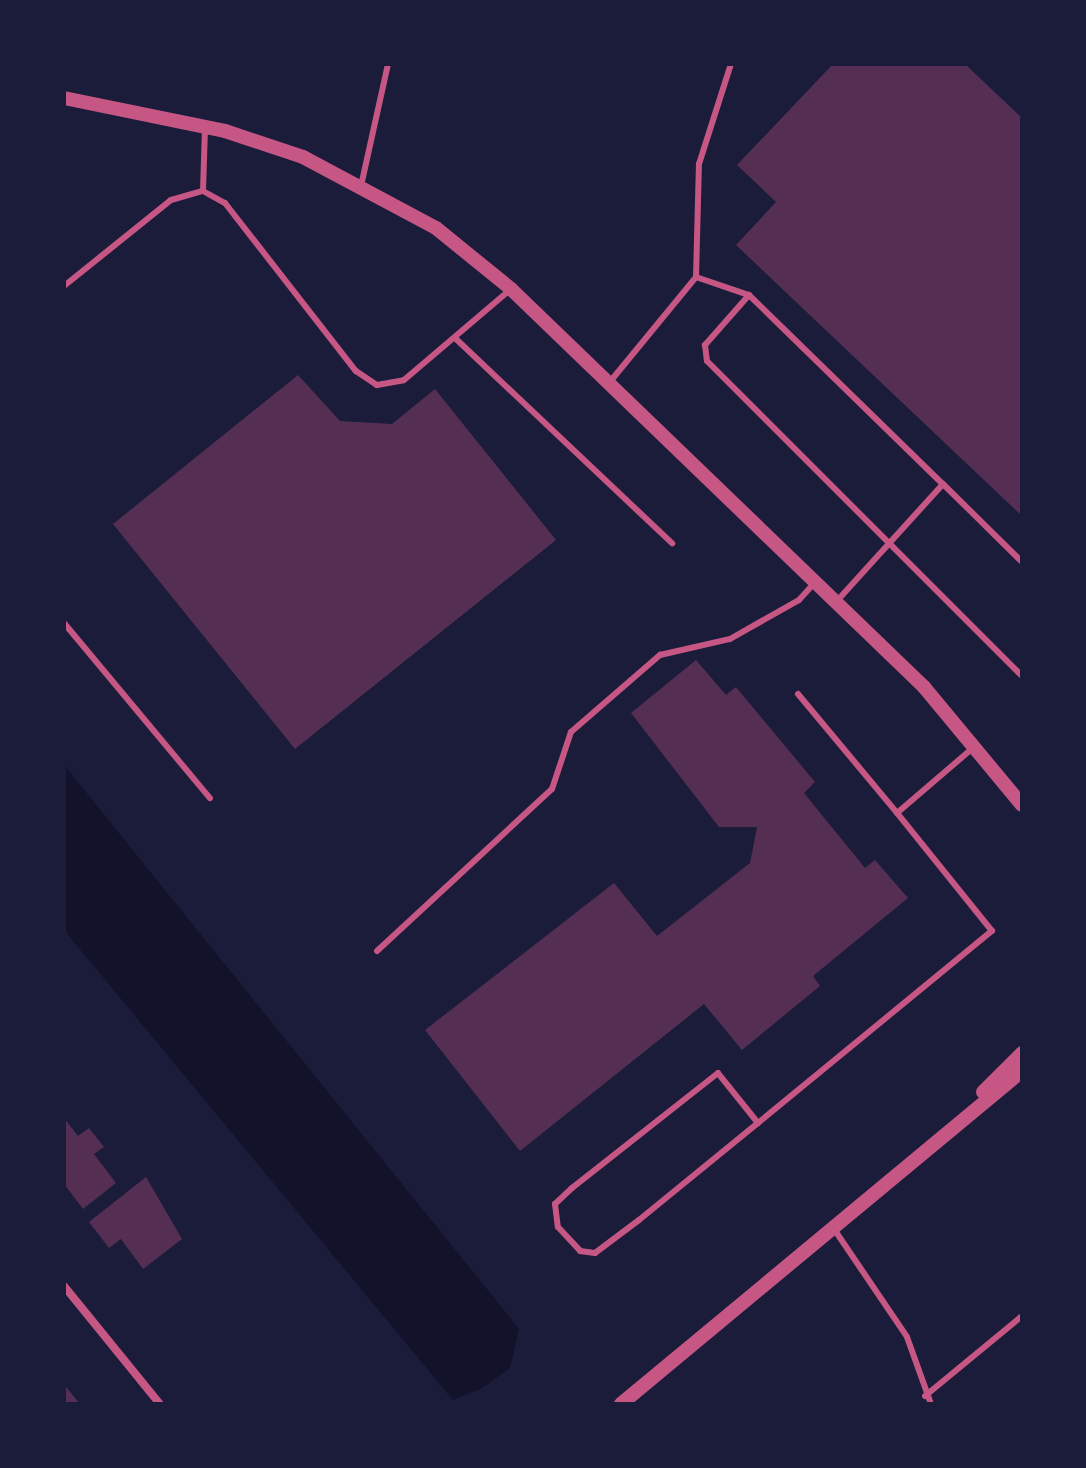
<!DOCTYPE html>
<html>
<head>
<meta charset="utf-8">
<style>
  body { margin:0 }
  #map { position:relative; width:1086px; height:1468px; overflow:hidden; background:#1b1b3a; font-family:Jost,sans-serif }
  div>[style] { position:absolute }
  .water>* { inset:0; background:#12122b }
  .building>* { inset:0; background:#542f53 }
  .service>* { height:6px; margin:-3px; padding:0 3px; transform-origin:3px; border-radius:3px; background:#c65784 }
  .minor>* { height:8px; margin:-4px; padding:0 4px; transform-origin:4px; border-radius:4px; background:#c65784 }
  .tertiary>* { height:14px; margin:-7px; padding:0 7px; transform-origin:7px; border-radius:7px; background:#c65784 }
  span { translate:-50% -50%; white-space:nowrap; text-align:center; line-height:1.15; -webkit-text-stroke:8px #1b1b3a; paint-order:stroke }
  .frame { position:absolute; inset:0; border:66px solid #1b1b3a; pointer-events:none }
</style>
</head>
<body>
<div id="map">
  <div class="water">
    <div style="clip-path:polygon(64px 765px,519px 1329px,510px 1368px,482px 1388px,453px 1400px,64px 930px)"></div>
  </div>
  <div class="building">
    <div style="clip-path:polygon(833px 64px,965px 64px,1022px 118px,1022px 516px,736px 245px,776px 202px,737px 165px)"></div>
    <div style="clip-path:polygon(298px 375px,340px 421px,392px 424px,435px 389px,556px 540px,295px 749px,113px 524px)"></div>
    <div style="clip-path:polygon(696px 660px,726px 695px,736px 687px,815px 782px,804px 793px,865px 868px,875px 860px,908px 898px,813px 976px,820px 986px,742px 1050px,704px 1004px,520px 1151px,425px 1030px,614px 883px,657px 936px,750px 863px,757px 827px,719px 827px,631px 713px)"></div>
    <div style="clip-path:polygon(64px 1118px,78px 1136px,89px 1128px,104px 1147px,94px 1154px,116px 1183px,83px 1209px,64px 1184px)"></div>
    <div style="clip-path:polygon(146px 1177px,182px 1239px,143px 1269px,121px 1239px,109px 1248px,89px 1222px)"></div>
    <div style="clip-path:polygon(66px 1387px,80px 1404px,64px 1404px)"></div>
  </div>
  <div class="service">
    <div style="left:361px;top:186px;width:125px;rotate:-77.5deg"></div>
    <div style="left:203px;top:191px;width:64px;rotate:-88.2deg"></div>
    <div style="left:696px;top:277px;width:113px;rotate:-88.5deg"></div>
    <div style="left:699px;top:164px;width:105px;rotate:-72.3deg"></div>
    <div style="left:64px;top:286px;width:137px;rotate:-38.8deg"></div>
    <div style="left:171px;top:200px;width:33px;rotate:-16deg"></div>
    <div style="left:203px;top:191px;width:25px;rotate:29deg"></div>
    <div style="left:225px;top:203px;width:213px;rotate:52.1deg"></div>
    <div style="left:356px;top:371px;width:25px;rotate:34deg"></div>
    <div style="left:377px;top:385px;width:27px;rotate:-10deg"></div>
    <div style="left:404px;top:380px;width:140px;rotate:-40.4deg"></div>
    <div style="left:749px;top:295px;width:67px;rotate:131.3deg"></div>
    <div style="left:705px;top:345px;width:16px;rotate:83deg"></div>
    <div style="left:707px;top:361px;width:445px;rotate:45deg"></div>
    <div style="left:455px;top:338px;width:299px;rotate:43.4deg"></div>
    <div style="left:609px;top:383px;width:137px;rotate:-50.6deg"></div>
    <div style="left:696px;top:277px;width:56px;rotate:18.8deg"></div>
    <div style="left:749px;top:295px;width:271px;rotate:44.3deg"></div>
    <div style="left:836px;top:602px;width:159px;rotate:-47.8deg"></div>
    <div style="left:943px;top:484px;width:111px;rotate:44.6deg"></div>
    <div style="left:64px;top:623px;width:228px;rotate:50.2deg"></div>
    <div style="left:798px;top:694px;width:155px;rotate:50.2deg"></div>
    <div style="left:377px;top:951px;width:238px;rotate:-42.8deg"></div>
    <div style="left:552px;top:789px;width:60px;rotate:-71.6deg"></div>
    <div style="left:571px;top:732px;width:118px;rotate:-40.9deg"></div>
    <div style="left:660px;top:655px;width:72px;rotate:-12.9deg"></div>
    <div style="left:730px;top:639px;width:79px;rotate:-29.5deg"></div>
    <div style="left:799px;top:600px;width:24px;rotate:-48deg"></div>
    <div style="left:758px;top:1123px;width:64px;rotate:-128.7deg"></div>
    <div style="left:718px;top:1073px;width:186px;rotate:141.8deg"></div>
    <div style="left:572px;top:1188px;width:23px;rotate:137deg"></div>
    <div style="left:555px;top:1204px;width:23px;rotate:83deg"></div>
    <div style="left:558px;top:1227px;width:33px;rotate:47deg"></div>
    <div style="left:580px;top:1251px;width:15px;rotate:8deg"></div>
    <div style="left:595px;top:1253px;width:55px;rotate:-36.9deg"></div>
    <div style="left:639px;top:1220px;width:154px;rotate:-39.2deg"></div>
    <div style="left:758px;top:1123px;width:303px;rotate:-39.4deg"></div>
    <div style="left:992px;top:931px;width:151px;rotate:-128.8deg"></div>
    <div style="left:897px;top:813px;width:101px;rotate:-40.6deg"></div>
    <div style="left:834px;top:1229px;width:130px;rotate:55.9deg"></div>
    <div style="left:907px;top:1337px;width:71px;rotate:70.3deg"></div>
    <div style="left:925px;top:1396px;width:126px;rotate:-39.5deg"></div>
  </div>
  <div class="minor">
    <div style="left:64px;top:1286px;width:152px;rotate:50.9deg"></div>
  </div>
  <div class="tertiary">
    <div style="left:64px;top:98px;width:164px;rotate:11.6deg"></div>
    <div style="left:225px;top:131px;width:82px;rotate:18.4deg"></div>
    <div style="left:303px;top:157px;width:151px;rotate:28.1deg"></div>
    <div style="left:436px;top:228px;width:97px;rotate:39.1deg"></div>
    <div style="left:511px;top:289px;width:574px;rotate:43.94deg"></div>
    <div style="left:924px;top:687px;width:153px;rotate:50.3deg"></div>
    <div style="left:983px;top:1092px;width:55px;rotate:-45deg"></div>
    <div style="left:621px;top:1404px;width:521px;rotate:-39.71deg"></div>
  </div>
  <div class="frame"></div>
</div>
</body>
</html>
